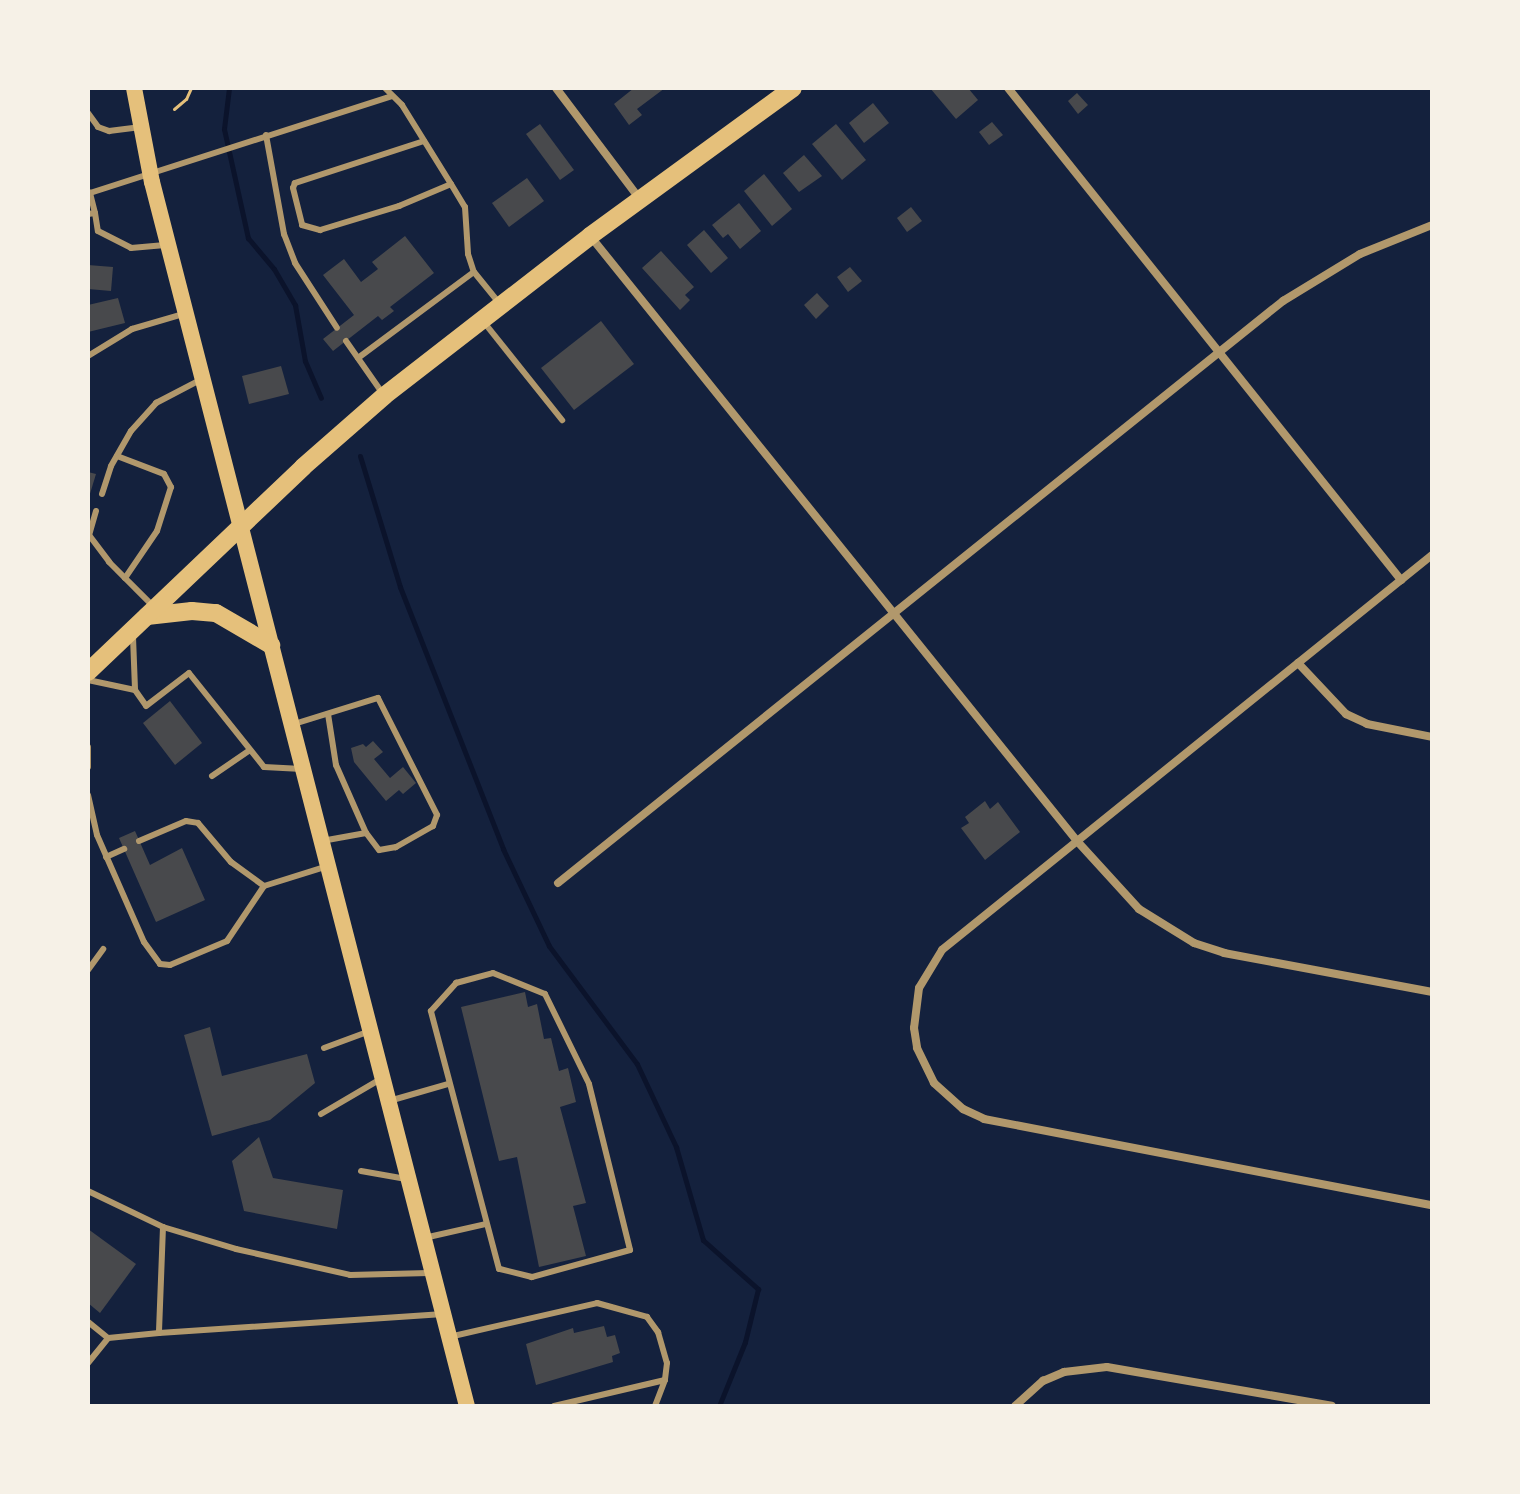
<!DOCTYPE html>
<html>
<head>
<meta charset="utf-8">
<style>
  body { margin:0 }
  #map { position:relative; width:1520px; height:1494px; overflow:hidden; background:#14213d; font-family:Jost,sans-serif }
  div>[style] { position:absolute }
  .stream>* { height:5px; margin:-2.5px; padding:0 2.5px; transform-origin:2.5px; border-radius:2.5px; background:#0b132b }
  .building>* { inset:0; background:#48494c }
  .path>* { height:3px; margin:-1.5px; padding:0 1.5px; transform-origin:1.5px; border-radius:1.5px; background:#e5c07b }
  .service>* { height:6px; margin:-3px; padding:0 3px; transform-origin:3px; border-radius:3px; background:#b1986c }
  .minor>* { height:8px; margin:-4px; padding:0 4px; transform-origin:4px; border-radius:4px; background:#b1986c }
  .secondary>* { height:16px; margin:-8px; padding:0 8px; transform-origin:8px; border-radius:8px; background:#e5c07b }
  .primary>* { height:18px; margin:-9px; padding:0 9px; transform-origin:9px; border-radius:9px; background:#e5c07b }
  span { translate:-50% -50%; white-space:nowrap; text-align:center; line-height:1.15; -webkit-text-stroke:7px #f6f1e7; paint-order:stroke }
  .frame { position:absolute; inset:0; border:90px solid #f6f1e7; pointer-events:none }
</style>
</head>
<body>
<div id="map">
  <div class="stream">
    <div style="left:229px;top:88px;width:41px;rotate:97deg"></div>
    <div style="left:224px;top:129px;width:112px;rotate:77.6deg"></div>
    <div style="left:248px;top:238px;width:40px;rotate:50deg"></div>
    <div style="left:274px;top:269px;width:42px;rotate:59.7deg"></div>
    <div style="left:295px;top:305px;width:57px;rotate:79.9deg"></div>
    <div style="left:305px;top:361px;width:40px;rotate:66.6deg"></div>
    <div style="left:360px;top:456px;width:137px;rotate:73deg"></div>
    <div style="left:400px;top:587px;width:282px;rotate:68.5deg"></div>
    <div style="left:503px;top:849px;width:107px;rotate:64.6deg"></div>
    <div style="left:549px;top:946px;width:147px;rotate:53.3deg"></div>
    <div style="left:637px;top:1064px;width:92px;rotate:64.8deg"></div>
    <div style="left:676px;top:1147px;width:97px;rotate:73.8deg"></div>
    <div style="left:703px;top:1240px;width:74px;rotate:41.7deg"></div>
    <div style="left:758px;top:1289px;width:55px;rotate:103.8deg"></div>
    <div style="left:745px;top:1342px;width:69px;rotate:112.1deg"></div>
  </div>
  <div class="building">
    <div style="clip-path:polygon(634px 88px,665px 88px,637px 109px,642px 115px,629px 125px,614px 104px)"></div>
    <div style="clip-path:polygon(930px 88px,968px 88px,978px 100px,956px 119px)"></div>
    <div style="clip-path:polygon(1077px 93px,1088px 105px,1078px 114px,1068px 101px)"></div>
    <div style="clip-path:polygon(873px 103px,889px 123px,864px 143px,849px 123px)"></div>
    <div style="clip-path:polygon(992px 122px,1003px 135px,989px 145px,979px 132px)"></div>
    <div style="clip-path:polygon(540px 124px,574px 170px,560px 180px,526px 134px)"></div>
    <div style="clip-path:polygon(836px 124px,866px 160px,842px 180px,812px 144px)"></div>
    <div style="clip-path:polygon(804px 155px,822px 176px,799px 192px,783px 173px)"></div>
    <div style="clip-path:polygon(764px 174px,792px 209px,772px 226px,744px 191px)"></div>
    <div style="clip-path:polygon(527px 178px,544px 201px,509px 227px,492px 203px)"></div>
    <div style="clip-path:polygon(739px 203px,761px 231px,740px 249px,728px 234px,723px 238px,712px 225px)"></div>
    <div style="clip-path:polygon(911px 207px,922px 221px,907px 232px,897px 218px)"></div>
    <div style="clip-path:polygon(704px 230px,728px 258px,711px 273px,687px 245px)"></div>
    <div style="clip-path:polygon(405px 236px,434px 273px,390px 307px,394px 311px,382px 320px,378px 316px,333px 351px,323px 339px,354px 315px,323px 275px,344px 259px,361px 282px,378px 269px,372px 262px)"></div>
    <div style="clip-path:polygon(661px 251px,694px 287px,685px 295px,690px 300px,680px 310px,642px 268px)"></div>
    <div style="clip-path:polygon(88px 265px,113px 267px,111px 291px,88px 289px)"></div>
    <div style="clip-path:polygon(850px 267px,862px 281px,848px 292px,837px 277px)"></div>
    <div style="clip-path:polygon(817px 293px,829px 306px,816px 319px,804px 305px)"></div>
    <div style="clip-path:polygon(118px 298px,125px 323px,88px 332px,88px 305px)"></div>
    <div style="clip-path:polygon(601px 321px,634px 364px,574px 410px,541px 368px)"></div>
    <div style="clip-path:polygon(281px 366px,289px 394px,249px 404px,242px 376px)"></div>
    <div style="clip-path:polygon(88px 472px,96px 474px,89px 497px,88px 497px)"></div>
    <div style="clip-path:polygon(170px 701px,202px 743px,175px 765px,143px 723px)"></div>
    <div style="clip-path:polygon(373px 741px,383px 752px,374px 759px,390px 778px,403px 767px,416px 783px,403px 794px,399px 790px,386px 801px,354px 762px,351px 748px,363px 744px,366px 747px)"></div>
    <div style="clip-path:polygon(985px 801px,990px 809px,998px 802px,1020px 832px,985px 860px,961px 828px,969px 823px,965px 817px)"></div>
    <div style="clip-path:polygon(135px 831px,150px 865px,182px 848px,205px 900px,156px 922px,119px 838px)"></div>
    <div style="clip-path:polygon(525px 992px,528px 1007px,537px 1004px,544px 1039px,551px 1038px,559px 1071px,568px 1068px,576px 1102px,560px 1107px,586px 1203px,573px 1206px,586px 1256px,539px 1267px,517px 1157px,499px 1161px,461px 1007px)"></div>
    <div style="clip-path:polygon(210px 1027px,222px 1076px,307px 1054px,315px 1083px,270px 1120px,212px 1136px,184px 1035px)"></div>
    <div style="clip-path:polygon(259px 1137px,273px 1178px,343px 1190px,337px 1229px,244px 1211px,232px 1161px)"></div>
    <div style="clip-path:polygon(88px 1229px,136px 1264px,100px 1313px,88px 1303px)"></div>
    <div style="clip-path:polygon(604px 1326px,607px 1337px,615px 1335px,620px 1353px,612px 1356px,613px 1362px,536px 1385px,526px 1344px,573px 1328px,574px 1333px)"></div>
  </div>
  <div class="path">
    <div style="left:174px;top:109px;width:16px;rotate:-40deg"></div>
    <div style="left:186px;top:99px;width:12px;rotate:-66deg"></div>
  </div>
  <div class="service">
    <div style="left:385px;top:88px;width:24px;rotate:45deg"></div>
    <div style="left:402px;top:105px;width:93px;rotate:58.2deg"></div>
    <div style="left:88px;top:113px;width:17px;rotate:54deg"></div>
    <div style="left:98px;top:127px;width:12px;rotate:20deg"></div>
    <div style="left:109px;top:131px;width:32px;rotate:-7deg"></div>
    <div style="left:266px;top:135px;width:101px;rotate:79.7deg"></div>
    <div style="left:284px;top:234px;width:31px;rotate:69deg"></div>
    <div style="left:295px;top:263px;width:77px;rotate:57.1deg"></div>
    <div style="left:424px;top:141px;width:136px;rotate:162deg"></div>
    <div style="left:295px;top:183px;width:5px;rotate:112deg"></div>
    <div style="left:293px;top:188px;width:38px;rotate:76deg"></div>
    <div style="left:302px;top:225px;width:19px;rotate:16deg"></div>
    <div style="left:320px;top:230px;width:83px;rotate:-16.9deg"></div>
    <div style="left:399px;top:206px;width:56px;rotate:-22.9deg"></div>
    <div style="left:451px;top:184px;width:27px;rotate:59deg"></div>
    <div style="left:465px;top:207px;width:47px;rotate:86.3deg"></div>
    <div style="left:468px;top:254px;width:19px;rotate:72deg"></div>
    <div style="left:474px;top:272px;width:41px;rotate:50.9deg"></div>
    <div style="left:95px;top:213px;width:18px;rotate:81deg"></div>
    <div style="left:98px;top:231px;width:37px;rotate:27deg"></div>
    <div style="left:131px;top:248px;width:37px;rotate:-5deg"></div>
    <div style="left:88px;top:214px;width:7px;rotate:-8deg"></div>
    <div style="left:95px;top:213px;width:21px;rotate:-104deg"></div>
    <div style="left:90px;top:193px;width:317px;rotate:-17.8deg"></div>
    <div style="left:483px;top:321px;width:127px;rotate:51.4deg"></div>
    <div style="left:346px;top:341px;width:65px;rotate:55.1deg"></div>
    <div style="left:88px;top:356px;width:52px;rotate:-31.5deg"></div>
    <div style="left:132px;top:329px;width:53px;rotate:-16.4deg"></div>
    <div style="left:358px;top:358px;width:144px;rotate:-36.6deg"></div>
    <div style="left:117px;top:456px;width:50px;rotate:21deg"></div>
    <div style="left:164px;top:474px;width:15px;rotate:62deg"></div>
    <div style="left:171px;top:487px;width:46px;rotate:107.7deg"></div>
    <div style="left:157px;top:531px;width:57px;rotate:124.2deg"></div>
    <div style="left:102px;top:494px;width:29px;rotate:-72deg"></div>
    <div style="left:111px;top:466px;width:40px;rotate:-60.3deg"></div>
    <div style="left:131px;top:431px;width:38px;rotate:-48deg"></div>
    <div style="left:156px;top:403px;width:50px;rotate:-27.6deg"></div>
    <div style="left:96px;top:511px;width:25px;rotate:106deg"></div>
    <div style="left:89px;top:535px;width:34px;rotate:53deg"></div>
    <div style="left:109px;top:562px;width:62px;rotate:45deg"></div>
    <div style="left:133px;top:637px;width:53px;rotate:87.8deg"></div>
    <div style="left:135px;top:690px;width:19px;rotate:55deg"></div>
    <div style="left:146px;top:706px;width:54px;rotate:-37.5deg"></div>
    <div style="left:189px;top:673px;width:120px;rotate:51.4deg"></div>
    <div style="left:264px;top:767px;width:38px;rotate:3deg"></div>
    <div style="left:88px;top:680px;width:48px;rotate:12deg"></div>
    <div style="left:328px;top:714px;width:52px;rotate:81.1deg"></div>
    <div style="left:336px;top:765px;width:74px;rotate:66.2deg"></div>
    <div style="left:294px;top:724px;width:88px;rotate:-17.2deg"></div>
    <div style="left:378px;top:698px;width:131px;rotate:63.2deg"></div>
    <div style="left:437px;top:815px;width:12px;rotate:110deg"></div>
    <div style="left:433px;top:826px;width:43px;rotate:150.4deg"></div>
    <div style="left:396px;top:847px;width:17px;rotate:170deg"></div>
    <div style="left:379px;top:850px;width:21px;rotate:-127deg"></div>
    <div style="left:366px;top:833px;width:45px;rotate:169.7deg"></div>
    <div style="left:88px;top:747px;width:20px;rotate:90deg"></div>
    <div style="left:212px;top:776px;width:46px;rotate:-34.4deg"></div>
    <div style="left:88px;top:795px;width:41px;rotate:77.3deg"></div>
    <div style="left:97px;top:835px;width:117px;rotate:66.3deg"></div>
    <div style="left:144px;top:942px;width:27px;rotate:54deg"></div>
    <div style="left:160px;top:964px;width:10px;rotate:6deg"></div>
    <div style="left:170px;top:965px;width:62px;rotate:-22.8deg"></div>
    <div style="left:227px;top:941px;width:66px;rotate:-56.1deg"></div>
    <div style="left:264px;top:886px;width:64px;rotate:-17.3deg"></div>
    <div style="left:139px;top:841px;width:51px;rotate:-23.1deg"></div>
    <div style="left:186px;top:821px;width:12px;rotate:9deg"></div>
    <div style="left:198px;top:823px;width:51px;rotate:49.8deg"></div>
    <div style="left:231px;top:862px;width:41px;rotate:36deg"></div>
    <div style="left:106px;top:857px;width:20px;rotate:-24deg"></div>
    <div style="left:88px;top:970px;width:26px;rotate:-54deg"></div>
    <div style="left:493px;top:973px;width:56px;rotate:22deg"></div>
    <div style="left:545px;top:994px;width:100px;rotate:63.9deg"></div>
    <div style="left:589px;top:1084px;width:171px;rotate:76.1deg"></div>
    <div style="left:630px;top:1250px;width:102px;rotate:164.6deg"></div>
    <div style="left:532px;top:1277px;width:34px;rotate:-166deg"></div>
    <div style="left:499px;top:1269px;width:267px;rotate:-104.8deg"></div>
    <div style="left:431px;top:1011px;width:38px;rotate:-48deg"></div>
    <div style="left:456px;top:983px;width:38px;rotate:-15deg"></div>
    <div style="left:324px;top:1048px;width:49px;rotate:-20.3deg"></div>
    <div style="left:389px;top:1101px;width:61px;rotate:-16.1deg"></div>
    <div style="left:321px;top:1114px;width:67px;rotate:-30.4deg"></div>
    <div style="left:361px;top:1171px;width:46px;rotate:10.1deg"></div>
    <div style="left:88px;top:1191px;width:83px;rotate:25.6deg"></div>
    <div style="left:163px;top:1227px;width:106px;rotate:92.2deg"></div>
    <div style="left:159px;top:1333px;width:51px;rotate:174.4deg"></div>
    <div style="left:108px;top:1338px;width:26px;rotate:-141deg"></div>
    <div style="left:163px;top:1227px;width:76px;rotate:16.8deg"></div>
    <div style="left:236px;top:1249px;width:117px;rotate:12.8deg"></div>
    <div style="left:350px;top:1275px;width:79px;rotate:-1.5deg"></div>
    <div style="left:424px;top:1238px;width:64px;rotate:-12.7deg"></div>
    <div style="left:159px;top:1333px;width:285px;rotate:-3.8deg"></div>
    <div style="left:449px;top:1337px;width:152px;rotate:-12.9deg"></div>
    <div style="left:597px;top:1303px;width:52px;rotate:15.6deg"></div>
    <div style="left:647px;top:1317px;width:19px;rotate:54deg"></div>
    <div style="left:658px;top:1332px;width:32px;rotate:74deg"></div>
    <div style="left:667px;top:1363px;width:17px;rotate:97deg"></div>
    <div style="left:665px;top:1380px;width:28px;rotate:111deg"></div>
    <div style="left:88px;top:1363px;width:32px;rotate:-51deg"></div>
    <div style="left:554px;top:1406px;width:114px;rotate:-13.2deg"></div>
  </div>
  <div class="minor">
    <div style="left:556px;top:88px;width:138px;rotate:53deg"></div>
    <div style="left:1008px;top:88px;width:630px;rotate:51.38deg"></div>
    <div style="left:591px;top:237px;width:775px;rotate:51.18deg"></div>
    <div style="left:1077px;top:841px;width:92px;rotate:47.6deg"></div>
    <div style="left:1139px;top:909px;width:65px;rotate:31.7deg"></div>
    <div style="left:1194px;top:943px;width:32px;rotate:18deg"></div>
    <div style="left:1224px;top:953px;width:212px;rotate:10.6deg"></div>
    <div style="left:1432px;top:555px;width:629px;rotate:141.13deg"></div>
    <div style="left:942px;top:950px;width:44px;rotate:121.2deg"></div>
    <div style="left:919px;top:988px;width:40px;rotate:97.1deg"></div>
    <div style="left:914px;top:1028px;width:20px;rotate:81deg"></div>
    <div style="left:917px;top:1048px;width:39px;rotate:64deg"></div>
    <div style="left:934px;top:1083px;width:39px;rotate:42deg"></div>
    <div style="left:963px;top:1109px;width:23px;rotate:25deg"></div>
    <div style="left:984px;top:1119px;width:456px;rotate:10.9deg"></div>
    <div style="left:1298px;top:663px;width:70px;rotate:46.7deg"></div>
    <div style="left:1346px;top:714px;width:23px;rotate:25deg"></div>
    <div style="left:1367px;top:724px;width:66px;rotate:11.3deg"></div>
    <div style="left:558px;top:883px;width:930px;rotate:-38.76deg"></div>
    <div style="left:1283px;top:301px;width:90px;rotate:-31.4deg"></div>
    <div style="left:1360px;top:254px;width:78px;rotate:-21.9deg"></div>
    <div style="left:1015px;top:1406px;width:38px;rotate:-42deg"></div>
    <div style="left:1043px;top:1381px;width:23px;rotate:-23deg"></div>
    <div style="left:1064px;top:1372px;width:43px;rotate:-6.6deg"></div>
    <div style="left:1107px;top:1367px;width:228px;rotate:9.8deg"></div>
  </div>
  <div class="secondary">
    <div style="left:134px;top:88px;width:96px;rotate:79.2deg"></div>
    <div style="left:152px;top:182px;width:1264px;rotate:75.57deg"></div>
  </div>
  <div class="primary">
    <div style="left:147px;top:616px;width:45px;rotate:-6.3deg"></div>
    <div style="left:192px;top:611px;width:24px;rotate:5deg"></div>
    <div style="left:216px;top:613px;width:64px;rotate:30.2deg"></div>
    <div style="left:88px;top:672px;width:297px;rotate:-43.6deg"></div>
    <div style="left:303px;top:467px;width:108px;rotate:-41.2deg"></div>
    <div style="left:384px;top:396px;width:261px;rotate:-37.8deg"></div>
    <div style="left:590px;top:236px;width:251px;rotate:-36.1deg"></div>
  </div>
  <div class="frame"></div>
</div>
</body>
</html>
